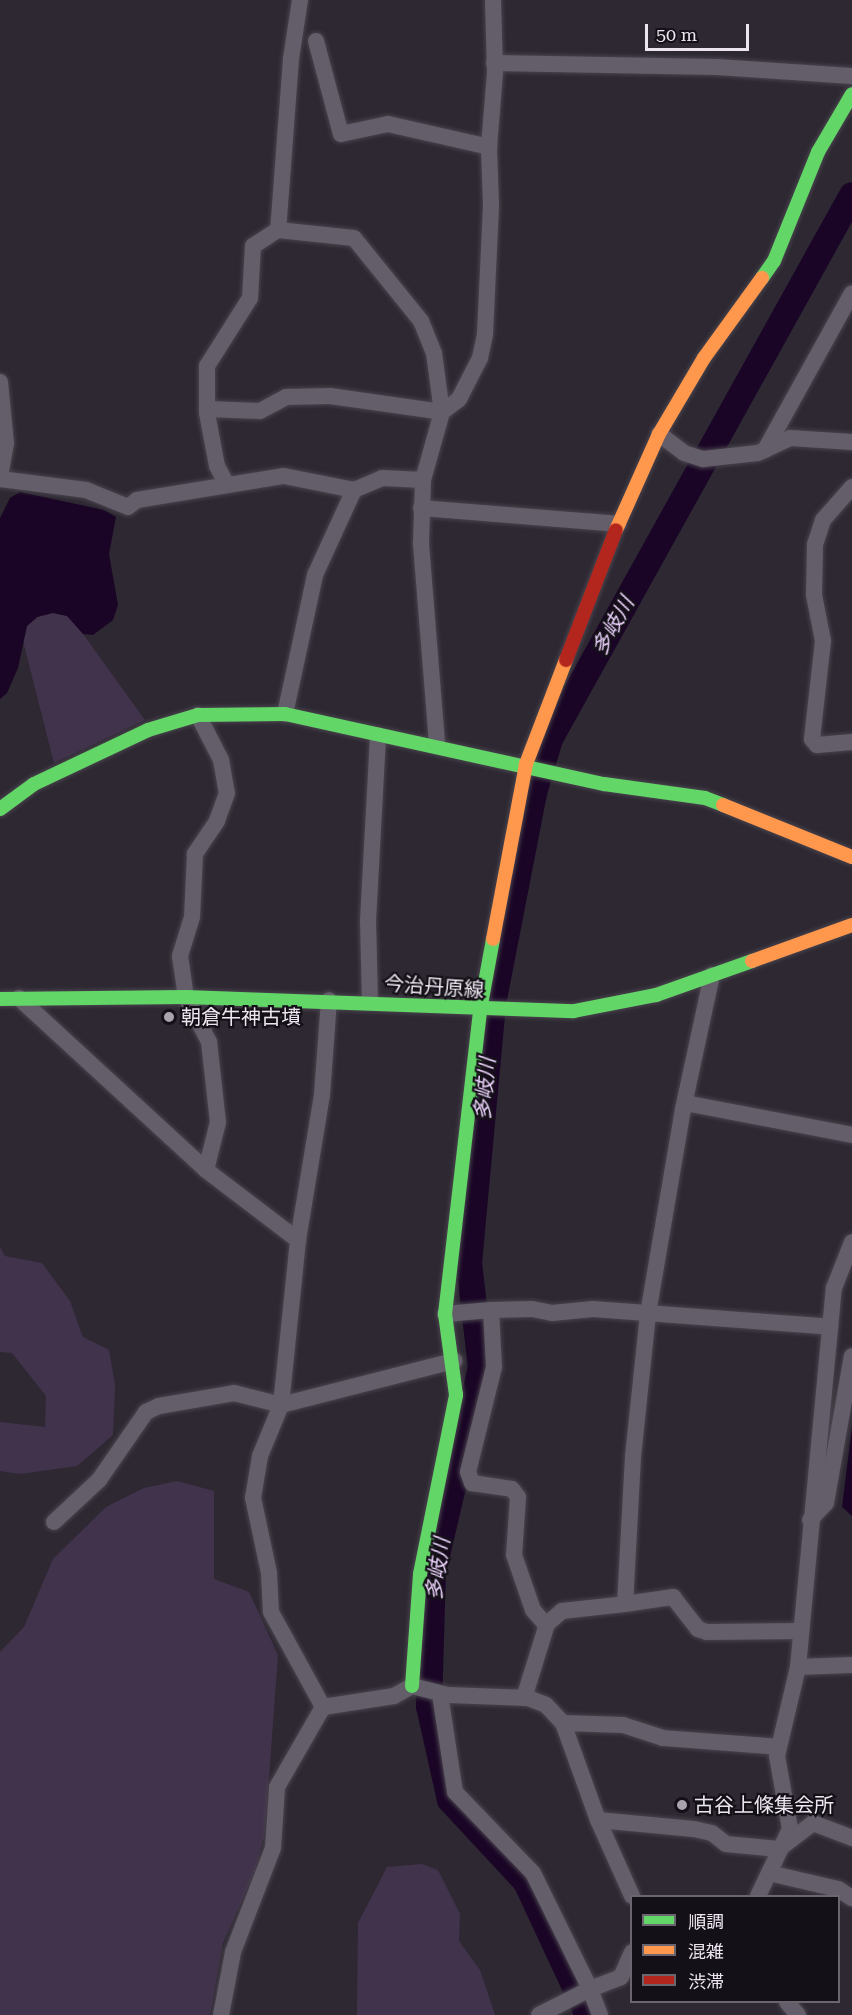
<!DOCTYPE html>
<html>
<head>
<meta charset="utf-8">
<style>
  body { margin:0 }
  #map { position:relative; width:852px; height:2015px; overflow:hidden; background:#2d2832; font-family:"Roboto Serif","Noto Sans JP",serif }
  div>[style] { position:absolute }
  .green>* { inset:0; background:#42334c }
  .water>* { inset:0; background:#1a0526 }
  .river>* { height:26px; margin:-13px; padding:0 13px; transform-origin:13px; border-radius:13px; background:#1a0526 }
  .roads { filter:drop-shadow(0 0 2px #48434c) drop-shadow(0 0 2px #48434c) }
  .street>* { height:16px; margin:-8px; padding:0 8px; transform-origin:8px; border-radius:8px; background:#645e6a }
  .fast>* { height:14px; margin:-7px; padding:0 7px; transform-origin:7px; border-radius:7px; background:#63d668 }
  .slow>* { height:14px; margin:-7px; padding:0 7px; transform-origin:7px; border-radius:7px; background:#ff974d }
  .jam>* { height:14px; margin:-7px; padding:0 7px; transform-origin:7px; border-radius:7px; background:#b3261e }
  .dots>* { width:16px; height:16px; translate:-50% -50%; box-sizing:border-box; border:3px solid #141017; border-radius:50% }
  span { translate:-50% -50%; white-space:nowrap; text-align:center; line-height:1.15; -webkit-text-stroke:4.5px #141017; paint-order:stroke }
  .street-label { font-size:20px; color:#ece5f0 }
  .poi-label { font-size:20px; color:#ece5f0 }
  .left { translate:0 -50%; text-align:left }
  .water-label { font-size:21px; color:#ead2fc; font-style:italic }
  .legend { position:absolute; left:630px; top:1895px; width:210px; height:108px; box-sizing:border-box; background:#141017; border:2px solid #6a656e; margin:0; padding:8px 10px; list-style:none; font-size:18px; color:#ece5f0 }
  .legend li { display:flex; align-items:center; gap:12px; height:30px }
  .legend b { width:30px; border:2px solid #6a656e }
  .scale { position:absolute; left:645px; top:24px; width:104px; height:27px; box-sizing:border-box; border:3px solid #ece5f0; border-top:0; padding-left:8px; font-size:18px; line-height:21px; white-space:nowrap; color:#ece5f0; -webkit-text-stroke:4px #141017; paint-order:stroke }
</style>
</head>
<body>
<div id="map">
  <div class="green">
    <div style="clip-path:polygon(53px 613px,67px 616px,78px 627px,145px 720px,54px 763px,23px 641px,27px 626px,38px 617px)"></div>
    <div style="clip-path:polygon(0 1247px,5px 1256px,42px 1263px,70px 1301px,83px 1337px,109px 1350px,115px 1385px,113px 1435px,77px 1466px,20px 1474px,0 1471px,0 1422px,45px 1427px,46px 1396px,12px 1353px,0 1352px)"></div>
    <div style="clip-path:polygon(177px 1481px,214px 1491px,214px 1579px,249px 1592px,278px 1655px,265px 1832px,255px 1871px,223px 1943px,210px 2015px,0 2015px,0 1652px,24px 1627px,53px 1559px,106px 1507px,144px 1488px)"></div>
    <div style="clip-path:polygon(422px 1864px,438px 1870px,460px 1914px,459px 1941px,480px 1970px,495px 2015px,357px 2015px,358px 1923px,387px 1867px)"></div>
  </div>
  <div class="water">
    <div style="clip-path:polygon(20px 492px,104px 510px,116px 517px,109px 554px,118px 605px,113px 620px,93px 635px,83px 634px,67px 616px,53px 613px,37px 617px,27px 626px,18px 668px,7px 693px,0 699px,0 518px,10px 498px)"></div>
    <div style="clip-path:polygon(852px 1427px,852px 1516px,842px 1507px)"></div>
  </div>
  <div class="river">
    <div style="left:588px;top:2015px;width:147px;rotate:-115deg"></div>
    <div style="left:526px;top:1882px;width:112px;rotate:-132.8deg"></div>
    <div style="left:450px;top:1800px;width:96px;rotate:-102.6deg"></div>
    <div style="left:429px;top:1706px;width:134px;rotate:-88.3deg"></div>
    <div style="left:433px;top:1572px;width:210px;rotate:-76.8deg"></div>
    <div style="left:481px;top:1368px;width:106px;rotate:-96.5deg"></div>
    <div style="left:469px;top:1263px;width:260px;rotate:-84.7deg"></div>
    <div style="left:493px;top:1004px;width:215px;rotate:-79deg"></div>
    <div style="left:534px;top:793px;width:56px;rotate:-73.5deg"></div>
    <div style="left:550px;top:739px;width:622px;rotate:-60.96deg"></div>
  </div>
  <div class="roads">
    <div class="street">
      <div style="left:300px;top:0;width:60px;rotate:98.7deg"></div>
      <div style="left:291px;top:59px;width:171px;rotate:94.3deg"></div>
      <div style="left:278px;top:230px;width:76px;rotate:6deg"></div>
      <div style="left:354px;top:238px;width:107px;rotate:51.1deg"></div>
      <div style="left:421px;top:321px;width:35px;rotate:68deg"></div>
      <div style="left:434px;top:353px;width:60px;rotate:82.3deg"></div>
      <div style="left:442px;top:412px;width:71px;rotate:105.6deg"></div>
      <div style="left:423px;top:480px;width:64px;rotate:91.8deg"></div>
      <div style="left:421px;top:544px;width:202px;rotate:85.4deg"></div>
      <div style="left:316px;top:41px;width:96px;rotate:75deg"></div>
      <div style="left:341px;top:134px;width:48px;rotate:-12deg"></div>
      <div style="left:388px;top:124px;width:104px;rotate:12.8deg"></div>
      <div style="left:494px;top:63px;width:223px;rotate:1deg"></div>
      <div style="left:717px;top:67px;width:135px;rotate:3.8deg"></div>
      <div style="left:0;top:382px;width:61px;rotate:84.4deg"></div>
      <div style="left:6px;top:443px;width:34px;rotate:100deg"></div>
      <div style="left:207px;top:409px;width:53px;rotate:2.2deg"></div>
      <div style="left:260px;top:411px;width:30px;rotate:-28deg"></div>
      <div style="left:286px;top:397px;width:44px;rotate:-1.3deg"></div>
      <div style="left:330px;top:396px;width:113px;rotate:8.1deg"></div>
      <div style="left:442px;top:412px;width:21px;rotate:-37deg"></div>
      <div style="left:459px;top:399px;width:46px;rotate:-62.9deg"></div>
      <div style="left:480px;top:358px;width:25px;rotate:-78deg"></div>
      <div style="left:485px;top:334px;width:129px;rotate:-87.3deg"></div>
      <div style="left:491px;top:205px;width:58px;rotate:-92deg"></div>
      <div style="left:489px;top:147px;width:75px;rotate:-85.4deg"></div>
      <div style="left:495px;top:72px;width:72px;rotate:-91.6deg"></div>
      <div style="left:659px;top:434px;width:31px;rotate:37deg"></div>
      <div style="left:684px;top:453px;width:20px;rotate:18deg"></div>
      <div style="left:703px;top:459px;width:55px;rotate:-6.2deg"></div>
      <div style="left:758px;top:453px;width:35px;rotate:-25deg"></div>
      <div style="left:790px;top:438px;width:62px;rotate:3.7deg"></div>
      <div style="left:765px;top:450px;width:179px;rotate:-61deg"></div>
      <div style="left:0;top:479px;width:87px;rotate:7.3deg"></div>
      <div style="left:86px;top:490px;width:45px;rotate:22deg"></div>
      <div style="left:128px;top:507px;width:11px;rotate:-38deg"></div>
      <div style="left:137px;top:500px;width:149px;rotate:-9.3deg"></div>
      <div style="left:284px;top:476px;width:71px;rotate:11.3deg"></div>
      <div style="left:226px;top:483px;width:19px;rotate:-118deg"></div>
      <div style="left:217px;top:466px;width:54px;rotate:-100.7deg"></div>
      <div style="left:207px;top:413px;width:47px;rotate:-90deg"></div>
      <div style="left:207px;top:366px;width:80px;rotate:-57.7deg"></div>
      <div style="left:250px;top:298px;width:52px;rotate:-86.7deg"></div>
      <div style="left:253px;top:246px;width:30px;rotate:-33deg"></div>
      <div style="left:852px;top:487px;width:44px;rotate:131.3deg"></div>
      <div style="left:823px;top:520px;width:25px;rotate:108deg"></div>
      <div style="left:815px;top:544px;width:51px;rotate:91.1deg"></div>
      <div style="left:814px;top:595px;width:47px;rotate:78.9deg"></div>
      <div style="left:823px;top:641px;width:99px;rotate:96.4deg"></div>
      <div style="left:812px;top:739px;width:8px;rotate:50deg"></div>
      <div style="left:817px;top:745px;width:35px;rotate:-5deg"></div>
      <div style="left:421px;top:508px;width:198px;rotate:4.6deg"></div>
      <div style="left:285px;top:714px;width:142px;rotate:-77.8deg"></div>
      <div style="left:315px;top:575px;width:94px;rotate:-65.4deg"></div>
      <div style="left:354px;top:490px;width:30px;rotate:-23deg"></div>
      <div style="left:382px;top:478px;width:41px;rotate:2.8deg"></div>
      <div style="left:198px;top:715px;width:51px;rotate:62.9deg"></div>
      <div style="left:221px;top:760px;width:34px;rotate:80deg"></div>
      <div style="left:227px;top:793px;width:30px;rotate:110deg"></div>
      <div style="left:217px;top:821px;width:40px;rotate:124deg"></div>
      <div style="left:195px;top:854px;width:63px;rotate:92.7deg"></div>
      <div style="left:192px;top:917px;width:41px;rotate:107.1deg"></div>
      <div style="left:180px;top:956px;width:41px;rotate:81.7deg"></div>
      <div style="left:186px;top:997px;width:51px;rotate:62.9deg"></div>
      <div style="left:209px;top:1042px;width:81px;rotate:83.6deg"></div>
      <div style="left:218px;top:1122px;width:49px;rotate:104deg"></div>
      <div style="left:712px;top:975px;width:137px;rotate:102.2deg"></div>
      <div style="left:683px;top:1109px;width:208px;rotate:99.7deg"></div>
      <div style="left:648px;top:1314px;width:144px;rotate:96deg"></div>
      <div style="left:633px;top:1457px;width:147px;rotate:93.1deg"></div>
      <div style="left:625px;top:1604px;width:49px;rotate:-8.3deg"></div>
      <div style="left:673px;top:1597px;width:41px;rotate:52deg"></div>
      <div style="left:698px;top:1629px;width:9px;rotate:18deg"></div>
      <div style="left:707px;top:1632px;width:92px;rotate:-0.6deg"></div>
      <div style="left:19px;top:998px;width:254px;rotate:42.6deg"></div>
      <div style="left:206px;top:1170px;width:116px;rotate:37.3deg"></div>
      <div style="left:370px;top:1002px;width:81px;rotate:-91.4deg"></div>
      <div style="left:368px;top:921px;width:186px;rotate:-86.9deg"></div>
      <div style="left:685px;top:1103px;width:170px;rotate:10.8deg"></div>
      <div style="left:491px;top:1310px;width:41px;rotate:-1.4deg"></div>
      <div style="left:532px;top:1309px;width:20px;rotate:11deg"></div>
      <div style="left:552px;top:1313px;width:41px;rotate:-5.6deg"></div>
      <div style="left:593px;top:1309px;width:238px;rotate:4.3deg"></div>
      <div style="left:445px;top:1314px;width:46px;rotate:-5deg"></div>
      <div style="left:491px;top:1310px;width:57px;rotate:87deg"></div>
      <div style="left:494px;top:1367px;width:108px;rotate:103.9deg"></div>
      <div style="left:468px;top:1472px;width:12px;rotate:70deg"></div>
      <div style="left:472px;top:1483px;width:40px;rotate:8.5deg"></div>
      <div style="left:512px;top:1489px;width:10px;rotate:53deg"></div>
      <div style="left:518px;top:1497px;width:58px;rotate:93.9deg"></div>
      <div style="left:514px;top:1555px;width:58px;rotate:70.9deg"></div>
      <div style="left:533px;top:1610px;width:20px;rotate:49deg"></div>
      <div style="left:810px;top:1520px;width:23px;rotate:-47deg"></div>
      <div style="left:826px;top:1503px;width:149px;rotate:-80deg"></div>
      <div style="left:54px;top:1522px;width:62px;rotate:-43deg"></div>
      <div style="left:99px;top:1480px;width:83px;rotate:-55.3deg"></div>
      <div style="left:146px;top:1412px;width:14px;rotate:-25deg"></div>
      <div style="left:159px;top:1406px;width:76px;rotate:-9.8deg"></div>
      <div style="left:234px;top:1393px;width:49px;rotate:14.3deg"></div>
      <div style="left:281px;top:1405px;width:179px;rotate:-14.3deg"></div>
      <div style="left:798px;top:1667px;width:54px;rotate:-2.1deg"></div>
      <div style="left:440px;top:1694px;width:99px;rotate:81.3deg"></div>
      <div style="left:455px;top:1792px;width:112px;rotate:46.1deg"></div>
      <div style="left:533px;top:1873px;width:129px;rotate:63.8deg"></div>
      <div style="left:590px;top:1989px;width:33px;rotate:-21deg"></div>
      <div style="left:621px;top:1977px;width:27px;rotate:-66deg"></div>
      <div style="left:524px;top:1698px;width:77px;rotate:-72.7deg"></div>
      <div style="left:547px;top:1624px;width:20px;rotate:-41deg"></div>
      <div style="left:562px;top:1611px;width:63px;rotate:-6.3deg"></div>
      <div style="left:323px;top:1707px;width:108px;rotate:-118.7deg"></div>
      <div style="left:271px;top:1612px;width:39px;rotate:-93deg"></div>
      <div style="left:269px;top:1573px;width:77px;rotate:-102deg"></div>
      <div style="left:253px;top:1498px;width:43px;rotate:-80.5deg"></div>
      <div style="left:260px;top:1456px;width:55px;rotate:-67.6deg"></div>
      <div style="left:281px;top:1405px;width:166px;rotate:-84.1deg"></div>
      <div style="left:298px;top:1240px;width:147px;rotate:-80.6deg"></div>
      <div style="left:322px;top:1095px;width:95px;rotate:-85.8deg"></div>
      <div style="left:563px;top:1723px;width:60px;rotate:1.9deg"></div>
      <div style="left:623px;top:1725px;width:42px;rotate:18deg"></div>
      <div style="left:663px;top:1738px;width:116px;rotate:4.4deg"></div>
      <div style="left:598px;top:1820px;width:83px;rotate:65.9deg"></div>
      <div style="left:769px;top:1873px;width:71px;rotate:13.1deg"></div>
      <div style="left:838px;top:1889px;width:17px;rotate:33deg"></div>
      <div style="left:758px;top:1896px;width:74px;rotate:-64.5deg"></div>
      <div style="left:790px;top:1829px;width:74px;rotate:-100.1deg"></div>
      <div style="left:777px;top:1756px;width:91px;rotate:-76.7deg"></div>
      <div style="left:798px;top:1667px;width:381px;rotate:-84.6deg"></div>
      <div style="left:834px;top:1288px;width:49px;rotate:-68.6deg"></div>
      <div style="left:787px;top:2002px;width:17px;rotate:50deg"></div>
      <div style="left:221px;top:2015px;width:64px;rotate:-79.2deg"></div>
      <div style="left:233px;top:1952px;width:111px;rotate:-69deg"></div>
      <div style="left:273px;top:1848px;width:61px;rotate:-86.2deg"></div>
      <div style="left:277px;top:1787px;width:92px;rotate:-60.1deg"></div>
      <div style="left:323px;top:1707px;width:72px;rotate:-8.8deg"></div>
      <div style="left:394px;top:1696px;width:21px;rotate:-29deg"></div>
      <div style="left:412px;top:1686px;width:38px;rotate:14deg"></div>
      <div style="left:449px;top:1695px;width:79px;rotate:2.2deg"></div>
      <div style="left:528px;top:1698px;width:19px;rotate:21deg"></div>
      <div style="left:546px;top:1705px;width:25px;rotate:47deg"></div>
      <div style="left:563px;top:1723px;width:103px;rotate:70.2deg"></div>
      <div style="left:598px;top:1820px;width:96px;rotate:5.4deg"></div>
      <div style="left:694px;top:1829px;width:18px;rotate:13deg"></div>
      <div style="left:712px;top:1833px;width:18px;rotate:38deg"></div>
      <div style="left:726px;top:1844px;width:53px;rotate:5.4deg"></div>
      <div style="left:779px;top:1849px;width:43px;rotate:-37.4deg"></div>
      <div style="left:813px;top:1823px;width:42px;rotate:21deg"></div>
      <div style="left:539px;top:2015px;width:57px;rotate:-27deg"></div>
      <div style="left:590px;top:1989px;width:28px;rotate:69deg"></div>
    </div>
    <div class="fast">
      <div style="left:762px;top:278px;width:21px;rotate:-55deg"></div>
      <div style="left:774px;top:261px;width:118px;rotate:-68deg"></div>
      <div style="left:818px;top:152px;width:67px;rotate:-59.6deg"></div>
      <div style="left:0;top:809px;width:42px;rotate:-36.3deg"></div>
      <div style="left:34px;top:784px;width:126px;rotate:-25.3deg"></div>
      <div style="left:148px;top:730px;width:52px;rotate:-16.7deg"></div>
      <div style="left:198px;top:715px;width:87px;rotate:-0.7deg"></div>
      <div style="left:285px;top:714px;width:327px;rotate:12.4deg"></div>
      <div style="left:604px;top:784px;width:102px;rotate:7.9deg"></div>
      <div style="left:705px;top:798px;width:19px;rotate:21deg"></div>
      <div style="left:0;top:999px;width:186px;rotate:-0.6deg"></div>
      <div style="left:186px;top:997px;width:388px;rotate:2.1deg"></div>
      <div style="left:574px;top:1011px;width:84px;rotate:-11deg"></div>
      <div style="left:656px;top:995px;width:102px;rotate:-19.5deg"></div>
      <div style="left:412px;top:1686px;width:112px;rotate:-85.9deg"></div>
      <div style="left:420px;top:1574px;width:183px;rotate:-78.6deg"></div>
      <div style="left:456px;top:1395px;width:82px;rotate:-97.7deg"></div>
      <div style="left:445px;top:1314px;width:306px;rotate:-83.4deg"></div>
      <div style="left:480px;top:1010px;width:72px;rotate:-79.6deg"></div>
    </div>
    <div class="slow">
      <div style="left:616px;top:530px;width:105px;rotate:-65.9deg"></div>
      <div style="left:659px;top:434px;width:88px;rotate:-59.4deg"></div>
      <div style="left:704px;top:358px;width:99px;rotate:-54.1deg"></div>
      <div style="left:723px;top:805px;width:139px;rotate:22deg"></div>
      <div style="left:493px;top:939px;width:178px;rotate:-79.3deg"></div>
      <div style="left:526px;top:764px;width:111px;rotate:-69deg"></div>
      <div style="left:752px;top:961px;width:106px;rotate:-19.8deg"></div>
    </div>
    <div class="jam">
      <div style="left:566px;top:660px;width:139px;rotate:-69deg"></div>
    </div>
  </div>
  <div class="dots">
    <div style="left:169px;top:1017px;background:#a9a3ae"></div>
    <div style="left:682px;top:1805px;background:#a9a3ae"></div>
  </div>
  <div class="street-label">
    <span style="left:434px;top:987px;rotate:4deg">今治丹原線</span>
  </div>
  <div class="poi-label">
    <span class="left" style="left:181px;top:1017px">朝倉牛神古墳</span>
    <span class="left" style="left:694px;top:1805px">古谷上條集会所</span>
  </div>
  <div class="water-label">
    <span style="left:613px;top:626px;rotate:-61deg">多岐川</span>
    <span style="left:485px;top:1089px;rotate:-85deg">多岐川</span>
    <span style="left:438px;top:1569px;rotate:-82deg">多岐川</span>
  </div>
  <ul class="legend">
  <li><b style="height:8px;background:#63d668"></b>順調</li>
  <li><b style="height:8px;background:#ff974d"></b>混雑</li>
  <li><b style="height:8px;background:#b3261e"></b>渋滞</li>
  </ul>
  <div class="scale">50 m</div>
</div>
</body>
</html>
